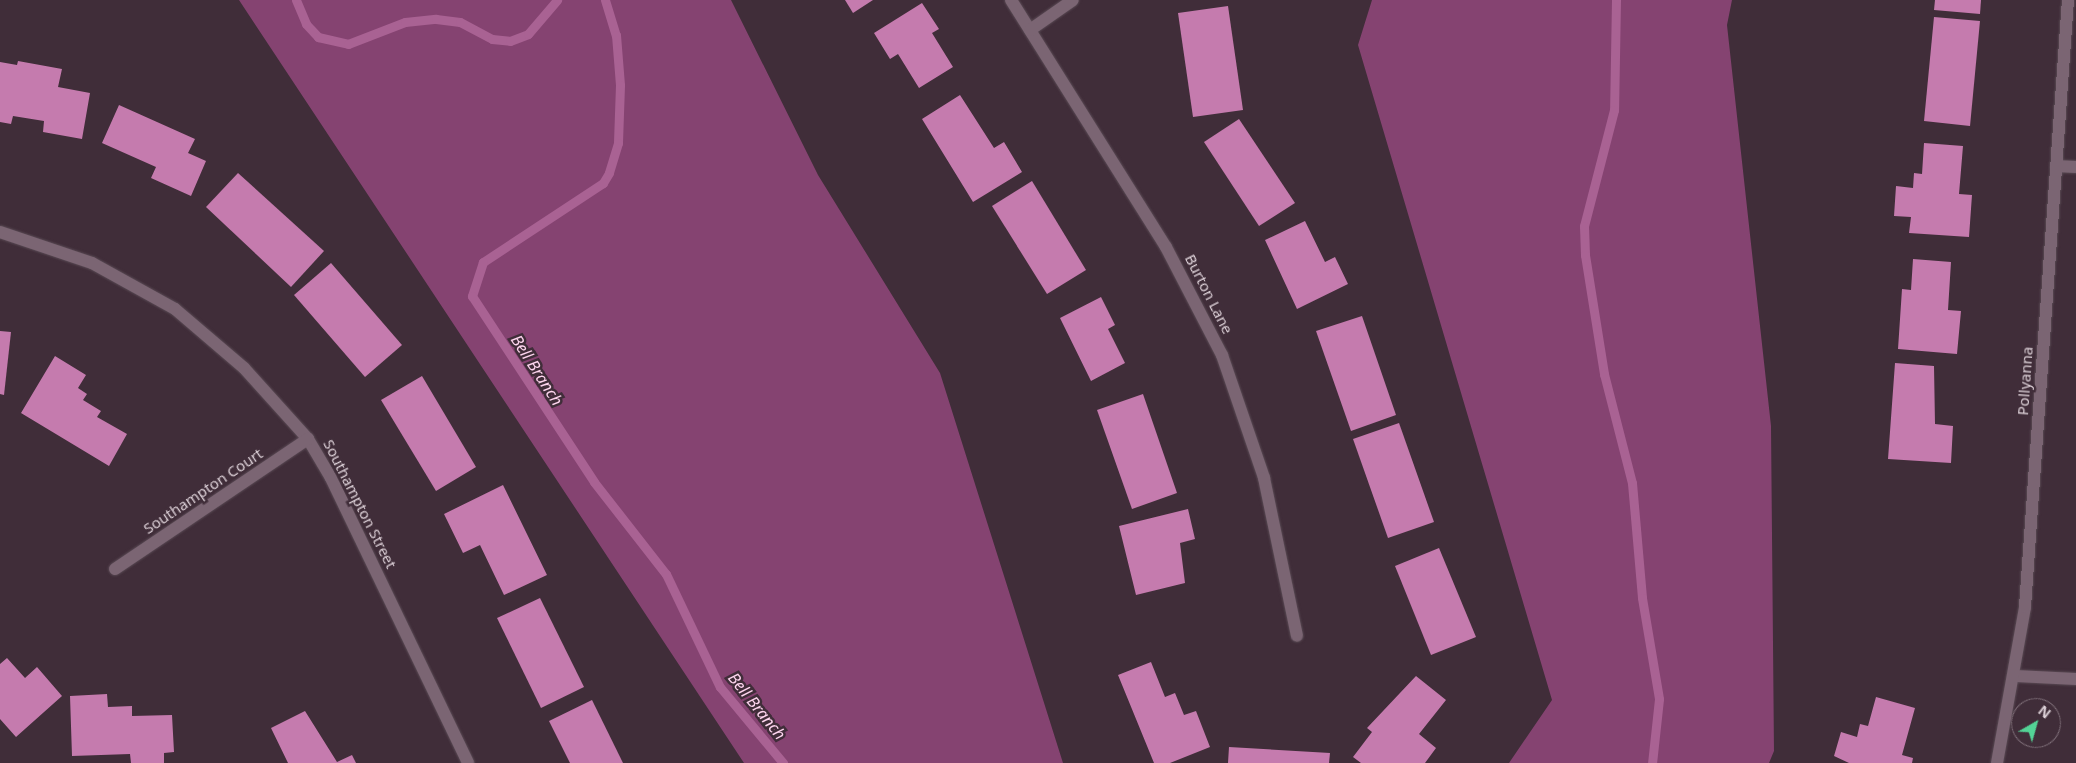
<!DOCTYPE html>
<html>
<head>
<meta charset="utf-8">
<style>
  body { margin:0 }
  #map { position:relative; width:2076px; height:763px; overflow:hidden; background:#402d39; font-family:"Noto Sans",sans-serif }
  div>[style] { position:absolute }
  .green>* { inset:0; background:#854371 }
  .stream>* { height:9px; margin:-4.5px; padding:0 4.5px; transform-origin:4.5px; border-radius:4.5px; background:#a96293 }
  .building>* { inset:0; background:#c57bae }
  .roads { filter:drop-shadow(0 0 1px #594a54) drop-shadow(0 0 1px #594a54) }
  .street>* { height:12px; margin:-6px; padding:0 6px; transform-origin:6px; border-radius:6px; background:#7b6573 }
  span { translate:-50% -50%; white-space:nowrap; text-align:center; line-height:1.15; -webkit-text-stroke:5px #402d39; paint-order:stroke }
  .street-label { font-size:15px; color:#ddd1d8 }
  .water-label { font-size:16px; color:#fed5ef; font-style:italic }
  .north { position:absolute; left:2011px; top:698px; width:50px; height:50px; box-sizing:border-box; background:#402d39; border:1px solid #7f6f79; border-radius:50%; rotate:38deg; font-size:14px; font-weight:700; line-height:20px; text-align:center; color:#ddd1d8 }
  .north::after { content:''; display:block; margin:auto; width:18px; height:22px; background:#53d396; clip-path:polygon(50% 0,100% 100%,50% 72%,0 100%) }
</style>
</head>
<body>
<div id="map">
  <div class="green">
    <div style="clip-path:polygon(239px 0,731px 0,818px 175px,940px 373px,1063px 763px,744px 763px)"></div>
    <div style="clip-path:polygon(1372px 0,1732px 0,1727px 25px,1771px 426px,1774px 751px,1769px 763px,1509px 763px,1552px 700px,1358px 45px)"></div>
  </div>
  <div class="stream">
    <div style="left:296px;top:0;width:26px;rotate:67deg"></div>
    <div style="left:306px;top:24px;width:18px;rotate:47deg"></div>
    <div style="left:318px;top:37px;width:31px;rotate:13deg"></div>
    <div style="left:348px;top:44px;width:61px;rotate:-21.1deg"></div>
    <div style="left:405px;top:22px;width:31px;rotate:-6deg"></div>
    <div style="left:436px;top:19px;width:24px;rotate:7deg"></div>
    <div style="left:460px;top:22px;width:36px;rotate:28deg"></div>
    <div style="left:492px;top:39px;width:18px;rotate:6deg"></div>
    <div style="left:510px;top:41px;width:19px;rotate:-21deg"></div>
    <div style="left:528px;top:34px;width:45px;rotate:-49.5deg"></div>
    <div style="left:605px;top:0;width:37px;rotate:73deg"></div>
    <div style="left:616px;top:35px;width:50px;rotate:85.4deg"></div>
    <div style="left:620px;top:85px;width:58px;rotate:92deg"></div>
    <div style="left:618px;top:143px;width:31px;rotate:107deg"></div>
    <div style="left:609px;top:173px;width:12px;rotate:121deg"></div>
    <div style="left:603px;top:183px;width:144px;rotate:146.6deg"></div>
    <div style="left:483px;top:262px;width:36px;rotate:108deg"></div>
    <div style="left:472px;top:296px;width:222px;rotate:56.7deg"></div>
    <div style="left:594px;top:482px;width:117px;rotate:52deg"></div>
    <div style="left:666px;top:574px;width:125px;rotate:64.5deg"></div>
    <div style="left:720px;top:687px;width:99px;rotate:50.3deg"></div>
    <div style="left:1616px;top:0;width:110px;rotate:91deg"></div>
    <div style="left:1614px;top:110px;width:120px;rotate:104.5deg"></div>
    <div style="left:1584px;top:226px;width:29px;rotate:88deg"></div>
    <div style="left:1585px;top:255px;width:121px;rotate:80.9deg"></div>
    <div style="left:1604px;top:374px;width:113px;rotate:75.6deg"></div>
    <div style="left:1632px;top:483px;width:115px;rotate:85deg"></div>
    <div style="left:1642px;top:598px;width:102px;rotate:80.4deg"></div>
    <div style="left:1659px;top:699px;width:64px;rotate:96.2deg"></div>
  </div>
  <div class="building">
    <div style="clip-path:polygon(845px 0,873px 0,853px 13px)"></div>
    <div style="clip-path:polygon(1935px 0,1981px 0,1980px 14px,1934px 10px)"></div>
    <div style="clip-path:polygon(922px 3px,939px 29px,932px 33px,953px 67px,919px 88px,898px 54px,890px 59px,874px 33px)"></div>
    <div style="clip-path:polygon(1228px 6px,1243px 110px,1193px 117px,1178px 13px)"></div>
    <div style="clip-path:polygon(1934px 17px,1980px 21px,1970px 126px,1924px 121px)"></div>
    <div style="clip-path:polygon(18px 61px,62px 69px,58px 87px,90px 93px,82px 139px,43px 132px,44px 121px,13px 116px,11px 124px,0 122px,0 62px,17px 65px)"></div>
    <div style="clip-path:polygon(960px 95px,994px 148px,1004px 142px,1022px 172px,973px 202px,922px 119px)"></div>
    <div style="clip-path:polygon(119px 105px,195px 139px,188px 153px,206px 161px,191px 196px,151px 178px,156px 167px,102px 143px)"></div>
    <div style="clip-path:polygon(1239px 119px,1295px 203px,1259px 226px,1204px 142px)"></div>
    <div style="clip-path:polygon(1924px 143px,1963px 146px,1959px 194px,1972px 195px,1969px 237px,1909px 233px,1911px 217px,1894px 216px,1896px 186px,1913px 188px,1914px 173px,1922px 174px)"></div>
    <div style="clip-path:polygon(238px 173px,324px 251px,291px 287px,206px 207px)"></div>
    <div style="clip-path:polygon(1032px 181px,1086px 270px,1047px 294px,992px 206px)"></div>
    <div style="clip-path:polygon(1305px 221px,1325px 262px,1335px 257px,1348px 284px,1297px 309px,1265px 240px)"></div>
    <div style="clip-path:polygon(1913px 259px,1951px 262px,1948px 310px,1961px 311px,1957px 354px,1898px 349px,1902px 289px,1911px 290px)"></div>
    <div style="clip-path:polygon(331px 263px,402px 345px,365px 377px,294px 295px)"></div>
    <div style="clip-path:polygon(1101px 297px,1115px 325px,1108px 329px,1125px 363px,1091px 381px,1060px 318px)"></div>
    <div style="clip-path:polygon(1362px 316px,1396px 415px,1351px 431px,1316px 331px)"></div>
    <div style="clip-path:polygon(0 331px,11px 332px,4px 395px,0 394px)"></div>
    <div style="clip-path:polygon(55px 356px,86px 375px,78px 388px,87px 394px,83px 400px,101px 411px,97px 417px,127px 434px,109px 466px,21px 413px)"></div>
    <div style="clip-path:polygon(1895px 363px,1934px 366px,1935px 424px,1953px 426px,1951px 463px,1888px 459px)"></div>
    <div style="clip-path:polygon(422px 376px,476px 467px,436px 491px,381px 400px)"></div>
    <div style="clip-path:polygon(1143px 394px,1177px 493px,1132px 509px,1097px 410px)"></div>
    <div style="clip-path:polygon(1399px 423px,1434px 522px,1388px 538px,1353px 439px)"></div>
    <div style="clip-path:polygon(503px 485px,547px 575px,504px 595px,480px 545px,463px 553px,444px 514px)"></div>
    <div style="clip-path:polygon(1188px 509px,1195px 539px,1180px 543px,1185px 583px,1136px 595px,1119px 526px)"></div>
    <div style="clip-path:polygon(1439px 548px,1476px 637px,1431px 655px,1395px 566px)"></div>
    <div style="clip-path:polygon(540px 598px,584px 687px,541px 708px,497px 618px)"></div>
    <div style="clip-path:polygon(7px 658px,25px 678px,37px 667px,62px 696px,16px 737px,0 719px,0 664px)"></div>
    <div style="clip-path:polygon(1151px 662px,1165px 697px,1175px 693px,1184px 715px,1196px 711px,1210px 747px,1170px 763px,1154px 763px,1118px 675px)"></div>
    <div style="clip-path:polygon(1416px 676px,1446px 700px,1419px 734px,1436px 748px,1425px 763px,1361px 763px,1353px 757px,1372px 732px,1367px 728px)"></div>
    <div style="clip-path:polygon(107px 694px,108px 707px,132px 706px,132px 716px,172px 715px,174px 752px,164px 753px,164px 763px,131px 763px,130px 754px,72px 756px,70px 696px)"></div>
    <div style="clip-path:polygon(1876px 697px,1915px 708px,1902px 755px,1913px 758px,1912px 763px,1849px 763px,1834px 756px,1841px 732px,1857px 737px,1860px 724px,1868px 726px)"></div>
    <div style="clip-path:polygon(592px 700px,623px 763px,570px 763px,549px 721px)"></div>
    <div style="clip-path:polygon(305px 711px,337px 762px,352px 755px,356px 763px,288px 763px,271px 728px)"></div>
    <div style="clip-path:polygon(1229px 747px,1330px 753px,1329px 763px,1228px 763px)"></div>
  </div>
  <div class="roads">
    <div class="street">
      <div style="left:1011px;top:0;width:292px;rotate:57.9deg"></div>
      <div style="left:1166px;top:247px;width:122px;rotate:62.6deg"></div>
      <div style="left:1222px;top:355px;width:130px;rotate:71.1deg"></div>
      <div style="left:1264px;top:478px;width:161px;rotate:78.2deg"></div>
      <div style="left:1030px;top:30px;width:52px;rotate:-34.9deg"></div>
      <div style="left:2056px;top:166px;width:20px;rotate:3deg"></div>
      <div style="left:0;top:232px;width:97px;rotate:18.6deg"></div>
      <div style="left:92px;top:263px;width:95px;rotate:29deg"></div>
      <div style="left:175px;top:309px;width:91px;rotate:40.5deg"></div>
      <div style="left:244px;top:368px;width:96px;rotate:48deg"></div>
      <div style="left:308px;top:439px;width:45px;rotate:59.5deg"></div>
      <div style="left:331px;top:478px;width:316px;rotate:64.3deg"></div>
      <div style="left:115px;top:569px;width:233px;rotate:-34deg"></div>
      <div style="left:2016px;top:676px;width:60px;rotate:2.9deg"></div>
      <div style="left:1997px;top:763px;width:158px;rotate:-79.8deg"></div>
      <div style="left:2025px;top:607px;width:609px;rotate:-85.95deg"></div>
    </div>
  </div>
  <div class="street-label">
    <span style="left:1209px;top:294px;rotate:63deg">Burton Lane</span>
    <span style="left:2025px;top:381px;rotate:-86deg">Pollyanna</span>
    <span style="left:203px;top:491px;rotate:-34deg">Southampton Court</span>
    <span style="left:360px;top:504px;rotate:63deg">Southampton Street</span>
  </div>
  <div class="water-label">
    <span style="left:537px;top:370px;rotate:57deg">Bell Branch</span>
    <span style="left:757px;top:706px;rotate:51deg">Bell Branch</span>
  </div>
  <div class="north">N</div>
</div>
</body>
</html>
